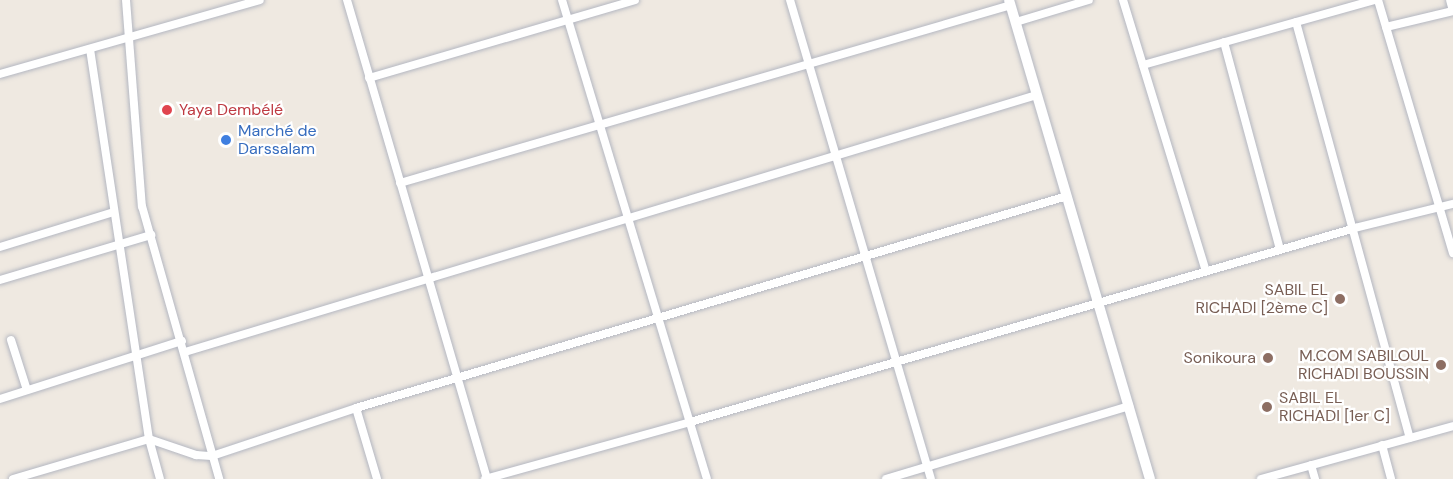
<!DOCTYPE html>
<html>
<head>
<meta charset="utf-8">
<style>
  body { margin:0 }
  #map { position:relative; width:1453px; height:479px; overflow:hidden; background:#efe9e1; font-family:"DM Sans",sans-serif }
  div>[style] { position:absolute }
  .roads { filter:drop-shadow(0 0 2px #b4b7c1) drop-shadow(0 0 2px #b4b7c1) }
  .minor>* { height:8px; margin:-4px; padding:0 4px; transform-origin:4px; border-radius:4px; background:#fff }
  .tertiary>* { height:10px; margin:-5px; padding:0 5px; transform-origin:5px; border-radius:5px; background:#fff }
  .dots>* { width:16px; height:16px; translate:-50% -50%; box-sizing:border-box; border:3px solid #fff; border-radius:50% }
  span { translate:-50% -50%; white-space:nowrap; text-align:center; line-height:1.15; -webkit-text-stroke:4.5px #fff; paint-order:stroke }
  .health-label { font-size:16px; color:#be3a42 }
  .left { translate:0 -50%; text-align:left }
  .shop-label { font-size:16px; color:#366cbe }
  .education-label { font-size:16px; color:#785e54 }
  .right { translate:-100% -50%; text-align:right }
</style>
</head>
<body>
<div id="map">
  <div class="roads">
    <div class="minor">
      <div style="left:126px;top:0;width:207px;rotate:85.6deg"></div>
      <div style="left:142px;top:206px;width:284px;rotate:74.2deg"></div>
      <div style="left:347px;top:0;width:499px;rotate:73.7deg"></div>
      <div style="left:562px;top:0;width:500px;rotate:73.16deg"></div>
      <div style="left:790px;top:0;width:499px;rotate:73.6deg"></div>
      <div style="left:1123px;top:0;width:283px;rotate:73deg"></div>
      <div style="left:1378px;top:0;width:264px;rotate:73.5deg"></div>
      <div style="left:1016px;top:22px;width:76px;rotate:-16.8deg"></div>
      <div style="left:1296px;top:22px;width:431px;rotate:74.7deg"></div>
      <div style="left:1386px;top:27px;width:69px;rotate:-13.4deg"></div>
      <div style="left:1453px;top:11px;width:11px;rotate:-105deg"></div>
      <div style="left:1224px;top:42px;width:215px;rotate:74.9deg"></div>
      <div style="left:90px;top:49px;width:394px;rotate:81.4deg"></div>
      <div style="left:149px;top:439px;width:41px;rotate:74.6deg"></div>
      <div style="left:1143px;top:65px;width:240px;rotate:-15.7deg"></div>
      <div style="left:0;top:74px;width:270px;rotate:-15.9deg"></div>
      <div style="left:369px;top:78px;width:277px;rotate:-16.3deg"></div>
      <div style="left:400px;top:183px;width:636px;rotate:-16.24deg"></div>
      <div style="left:0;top:247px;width:119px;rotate:-17.1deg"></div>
      <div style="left:0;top:280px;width:158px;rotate:-16.6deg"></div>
      <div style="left:11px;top:340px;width:52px;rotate:72.3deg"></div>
      <div style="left:185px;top:352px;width:890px;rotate:-16.79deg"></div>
      <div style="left:0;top:399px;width:191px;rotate:-17.7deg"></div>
      <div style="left:356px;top:408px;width:74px;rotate:73.5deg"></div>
      <div style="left:1382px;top:445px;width:35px;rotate:75deg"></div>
      <div style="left:1311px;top:465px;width:15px;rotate:74deg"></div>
      <div style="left:13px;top:479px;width:142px;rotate:-16.4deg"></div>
      <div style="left:149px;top:439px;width:50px;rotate:18.8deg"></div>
      <div style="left:196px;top:455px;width:16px;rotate:4deg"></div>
      <div style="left:212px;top:456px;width:152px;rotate:-18.4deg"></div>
      <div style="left:356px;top:408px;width:742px;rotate:-16.6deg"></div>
      <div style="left:485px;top:479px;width:213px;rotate:-15.5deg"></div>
      <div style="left:690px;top:422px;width:693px;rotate:-16.26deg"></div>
      <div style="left:1355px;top:228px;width:101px;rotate:-13.8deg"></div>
      <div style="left:886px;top:479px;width:254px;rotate:-16.7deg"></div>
      <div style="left:1261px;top:479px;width:199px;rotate:-15.4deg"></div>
    </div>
    <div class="tertiary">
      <div style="left:1009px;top:0;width:499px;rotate:73.6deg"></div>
    </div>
  </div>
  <div class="dots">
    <div style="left:167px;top:110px;background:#e0444e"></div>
    <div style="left:226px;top:140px;background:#3f7fe0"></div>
    <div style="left:1340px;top:299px;background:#8d6e63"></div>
    <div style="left:1268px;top:358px;background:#8d6e63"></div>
    <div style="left:1441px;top:365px;background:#8d6e63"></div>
    <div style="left:1267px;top:407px;background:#8d6e63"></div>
  </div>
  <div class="health-label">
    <span class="left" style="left:179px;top:110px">Yaya Dembélé</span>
  </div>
  <div class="shop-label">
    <span class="left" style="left:238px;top:140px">Marché de<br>Darssalam</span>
  </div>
  <div class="education-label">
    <span class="right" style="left:1328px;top:299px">SABIL EL<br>RICHADI [2ème C]</span>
    <span class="right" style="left:1429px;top:365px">M.COM SABILOUL<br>RICHADI BOUSSIN</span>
    <span class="right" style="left:1256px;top:358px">Sonikoura</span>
    <span class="left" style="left:1279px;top:407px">SABIL EL<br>RICHADI [1er C]</span>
  </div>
</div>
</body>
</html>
